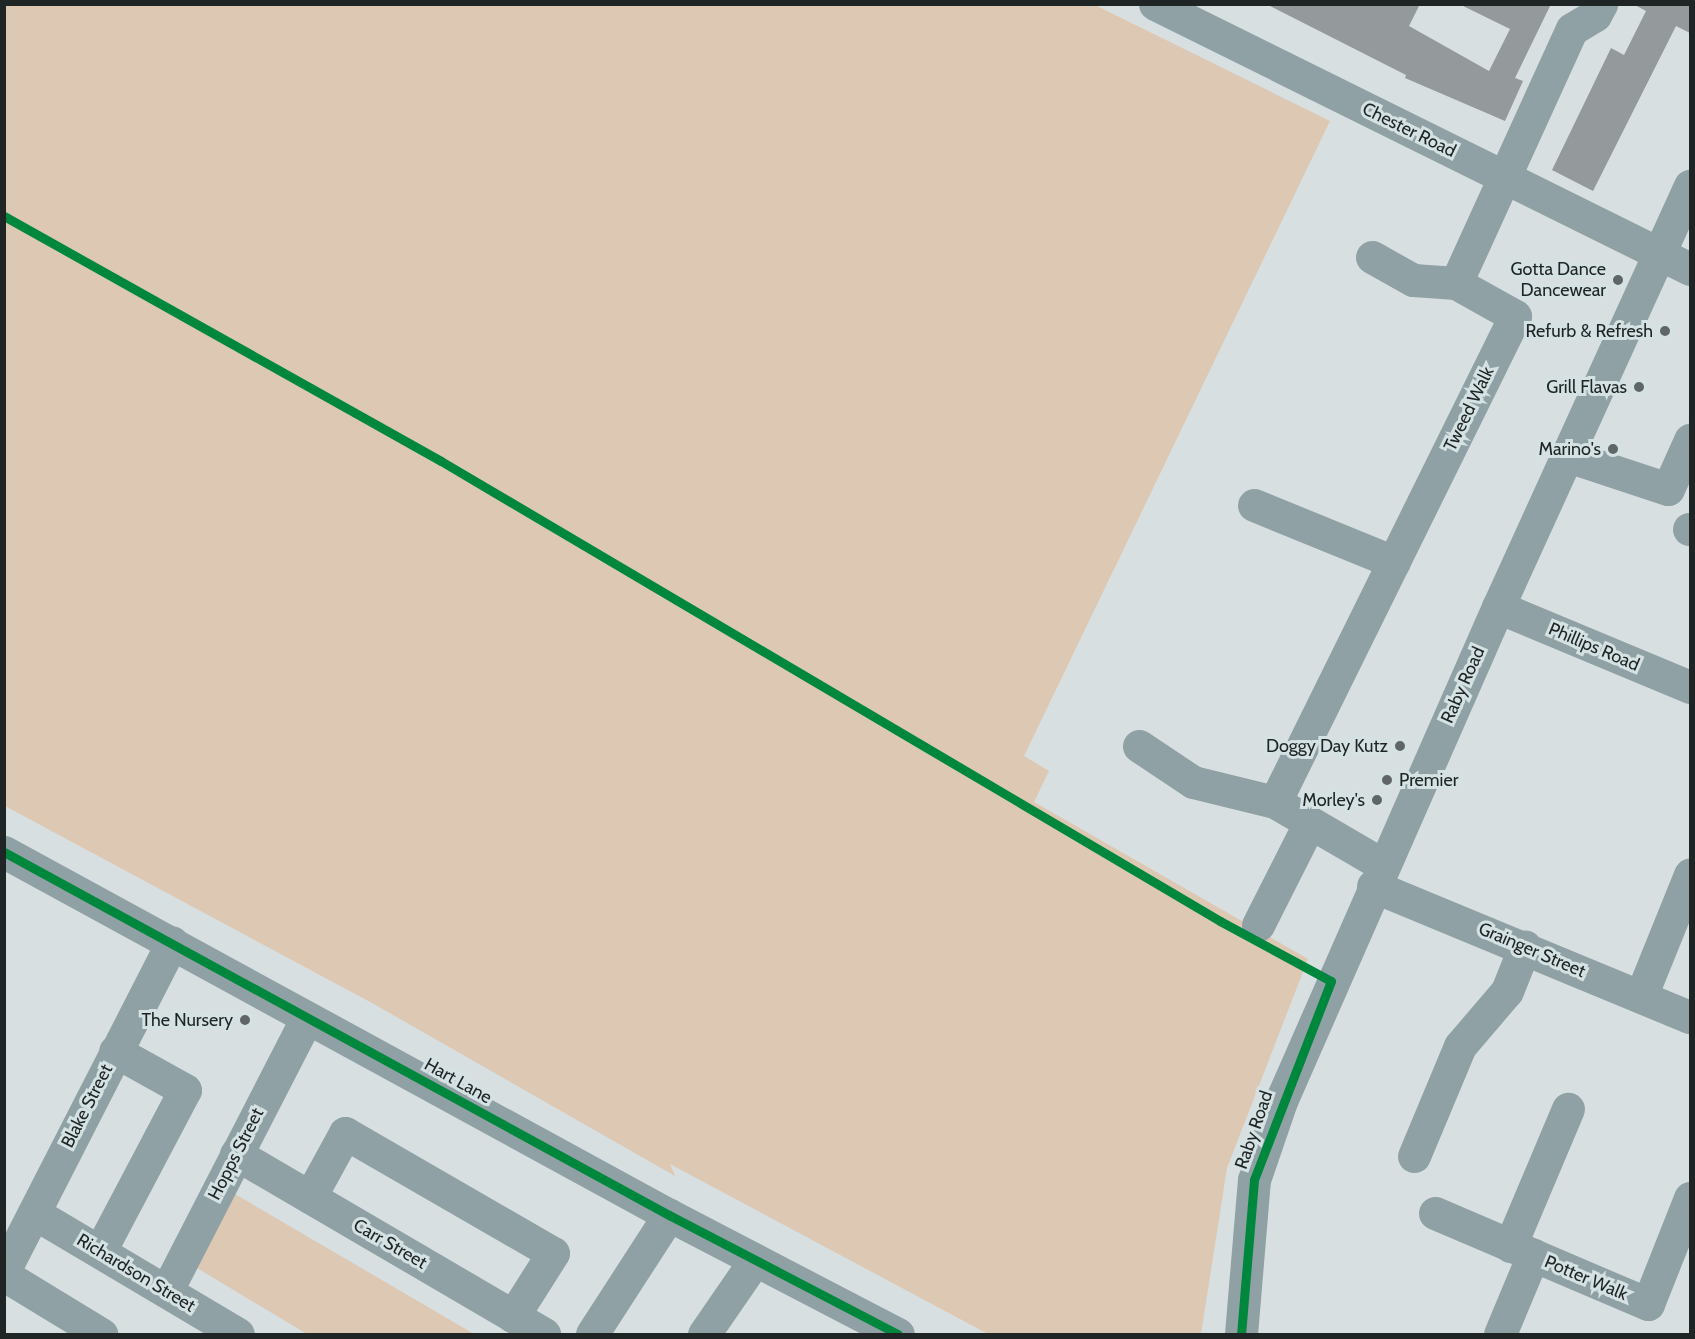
<!DOCTYPE html>
<html>
<head>
<meta charset="utf-8">
<style>
  body { margin:0 }
  #map { position:relative; width:1695px; height:1339px; overflow:hidden; background:#d8dfe0; font-family:Cabin,sans-serif }
  div>[style] { position:absolute }
  .green>* { inset:0; background:#dcc8b3 }
  .building>* { inset:0; background:#949a9b }
  .minor>* { height:33px; margin:-16.5px; padding:0 16.5px; transform-origin:16.5px; border-radius:16.5px; background:#8fa1a4 }
  .cycleway>* { height:9px; margin:-4.5px; padding:0 4.5px; transform-origin:4.5px; border-radius:4.5px; background:#00873e }
  .dots>* { width:16px; height:16px; translate:-50% -50%; box-sizing:border-box; border:3px solid #d5e2e4; border-radius:50% }
  span { translate:-50% -50%; white-space:nowrap; text-align:center; line-height:1.15; -webkit-text-stroke:6px #d5e2e4; paint-order:stroke }
  .street-label { font-size:18px; color:#1f2424 }
  .poi-label { font-size:18px; color:#1f2424 }
  .right { translate:-100% -50%; text-align:right }
  .left { translate:0 -50%; text-align:left }
  .frame { position:absolute; inset:0; border:6px solid #1f2424; pointer-events:none }
</style>
</head>
<body>
<div id="map">
  <div class="green">
    <div style="clip-path:polygon(4px 5px,1095px 5px,1330px 121px,1024px 756px,1049px 771px,1034px 802px,1308px 959px,1227px 1168px,1201px 1334px,988px 1334px,670px 1164px,675px 1176px,372px 1003px,5px 806px)"></div>
    <div style="clip-path:polygon(235px 1194px,474px 1334px,307px 1334px,197px 1268px)"></div>
  </div>
  <div class="building">
    <div style="clip-path:polygon(1266px 4px,1420px 4px,1409px 26px,1489px 71px,1510px 29px,1459px 4px,1551px 4px,1515px 78px,1523px 81px,1505px 121px,1405px 78px,1406px 75px)"></div>
    <div style="clip-path:polygon(1633px 4px,1690px 4px,1690px 33px,1676px 26px,1593px 191px,1552px 170px,1611px 48px,1624px 55px,1646px 11px)"></div>
  </div>
  <div class="minor">
    <div style="left:1155px;top:4px;width:597px;rotate:26.35deg"></div>
    <div style="left:1372px;top:257px;width:47px;rotate:29.3deg"></div>
    <div style="left:1413px;top:280px;width:43px;rotate:4deg"></div>
    <div style="left:1568px;top:456px;width:105px;rotate:18.3deg"></div>
    <div style="left:1668px;top:489px;width:54px;rotate:-65.8deg"></div>
    <div style="left:1254px;top:505px;width:151px;rotate:22.2deg"></div>
    <div style="left:1689px;top:529px;width:1px"></div>
    <div style="left:1498px;top:607px;width:208px;rotate:22.6deg"></div>
    <div style="left:1139px;top:746px;width:65px;rotate:33.7deg"></div>
    <div style="left:1193px;top:782px;width:84px;rotate:13.7deg"></div>
    <div style="left:1275px;top:802px;width:125px;rotate:30.3deg"></div>
    <div style="left:1275px;top:802px;width:542px;rotate:-63.72deg"></div>
    <div style="left:1515px;top:316px;width:68px;rotate:-150.8deg"></div>
    <div style="left:1456px;top:283px;width:279px;rotate:-65.5deg"></div>
    <div style="left:1572px;top:29px;width:27px;rotate:-31deg"></div>
    <div style="left:1595px;top:15px;width:13px;rotate:-61deg"></div>
    <div style="left:4px;top:852px;width:758px;rotate:28.63deg"></div>
    <div style="left:669px;top:1215px;width:258px;rotate:27.5deg"></div>
    <div style="left:1373px;top:886px;width:343px;rotate:22.5deg"></div>
    <div style="left:1258px;top:925px;width:113px;rotate:-63.2deg"></div>
    <div style="left:1641px;top:996px;width:131px;rotate:-68deg"></div>
    <div style="left:236px;top:1154px;width:357px;rotate:30.3deg"></div>
    <div style="left:1414px;top:1156px;width:119px;rotate:-67.3deg"></div>
    <div style="left:1460px;top:1046px;width:72px;rotate:-49.5deg"></div>
    <div style="left:1507px;top:991px;width:48px;rotate:-68.2deg"></div>
    <div style="left:310px;top:1197px;width:73px;rotate:-61.3deg"></div>
    <div style="left:345px;top:1133px;width:240px;rotate:30deg"></div>
    <div style="left:553px;top:1253px;width:75px;rotate:122.4deg"></div>
    <div style="left:34px;top:1213px;width:237px;rotate:30.7deg"></div>
    <div style="left:1435px;top:1213px;width:104px;rotate:23.1deg"></div>
    <div style="left:1510px;top:1246px;width:149px;rotate:-67.1deg"></div>
    <div style="left:100px;top:1251px;width:182px;rotate:-62.2deg"></div>
    <div style="left:185px;top:1090px;width:80px;rotate:-150.9deg"></div>
    <div style="left:4px;top:1271px;width:369px;rotate:-62.9deg"></div>
    <div style="left:4px;top:1275px;width:114px;rotate:31.3deg"></div>
    <div style="left:167px;top:1290px;width:306px;rotate:-62.8deg"></div>
    <div style="left:592px;top:1334px;width:142px;rotate:-57.1deg"></div>
    <div style="left:704px;top:1334px;width:90px;rotate:-55.4deg"></div>
    <div style="left:1241px;top:1334px;width:155px;rotate:-85.2deg"></div>
    <div style="left:1254px;top:1180px;width:83px;rotate:-71.1deg"></div>
    <div style="left:1281px;top:1101px;width:540px;rotate:-66.29deg"></div>
    <div style="left:1498px;top:607px;width:463px;rotate:-65.5deg"></div>
    <div style="left:1500px;top:1334px;width:86px;rotate:-67.3deg"></div>
    <div style="left:1533px;top:1255px;width:125px;rotate:23.1deg"></div>
    <div style="left:1648px;top:1304px;width:114px;rotate:-68.4deg"></div>
  </div>
  <div class="cycleway">
    <div style="left:4px;top:216px;width:501px;rotate:29.28deg"></div>
    <div style="left:441px;top:461px;width:905px;rotate:30.56deg"></div>
    <div style="left:1220px;top:921px;width:126px;rotate:28.4deg"></div>
    <div style="left:1331px;top:981px;width:213px;rotate:111.2deg"></div>
    <div style="left:1254px;top:1180px;width:155px;rotate:94.8deg"></div>
    <div style="left:4px;top:852px;width:758px;rotate:28.63deg"></div>
    <div style="left:669px;top:1215px;width:258px;rotate:27.5deg"></div>
  </div>
  <div class="dots">
    <div style="left:1618px;top:280px;background:#606566"></div>
    <div style="left:1665px;top:331px;background:#606566"></div>
    <div style="left:1639px;top:387px;background:#606566"></div>
    <div style="left:1613px;top:449px;background:#606566"></div>
    <div style="left:1400px;top:746px;background:#606566"></div>
    <div style="left:1387px;top:780px;background:#606566"></div>
    <div style="left:1377px;top:800px;background:#606566"></div>
    <div style="left:245px;top:1020px;background:#606566"></div>
  </div>
  <div class="street-label">
    <span style="left:1409px;top:130px;rotate:26deg">Chester Road</span>
    <span style="left:1469px;top:409px;rotate:-64deg">Tweed Walk</span>
    <span style="left:1594px;top:647px;rotate:23deg">Phillips Road</span>
    <span style="left:1463px;top:685px;rotate:-66deg">Raby Road</span>
    <span style="left:1532px;top:950px;rotate:23deg">Grainger Street</span>
    <span style="left:458px;top:1081px;rotate:29deg">Hart Lane</span>
    <span style="left:87px;top:1106px;rotate:-63deg">Blake Street</span>
    <span style="left:1254px;top:1130px;rotate:-71deg">Raby Road</span>
    <span style="left:236px;top:1154px;rotate:-63deg">Hopps Street</span>
    <span style="left:390px;top:1244px;rotate:30deg">Carr Street</span>
    <span style="left:136px;top:1273px;rotate:31deg">Richardson Street</span>
    <span style="left:1586px;top:1278px;rotate:23deg">Potter Walk</span>
  </div>
  <div class="poi-label">
    <span class="right" style="left:1606px;top:280px">Gotta Dance<br>Dancewear</span>
    <span class="right" style="left:1653px;top:331px">Refurb &amp; Refresh</span>
    <span class="right" style="left:1627px;top:387px">Grill Flavas</span>
    <span class="right" style="left:1601px;top:449px">Marino's</span>
    <span class="right" style="left:1388px;top:746px">Doggy Day Kutz</span>
    <span class="left" style="left:1399px;top:780px">Premier</span>
    <span class="right" style="left:1365px;top:800px">Morley's</span>
    <span class="right" style="left:233px;top:1020px">The Nursery</span>
  </div>
  <div class="frame"></div>
</div>
</body>
</html>
